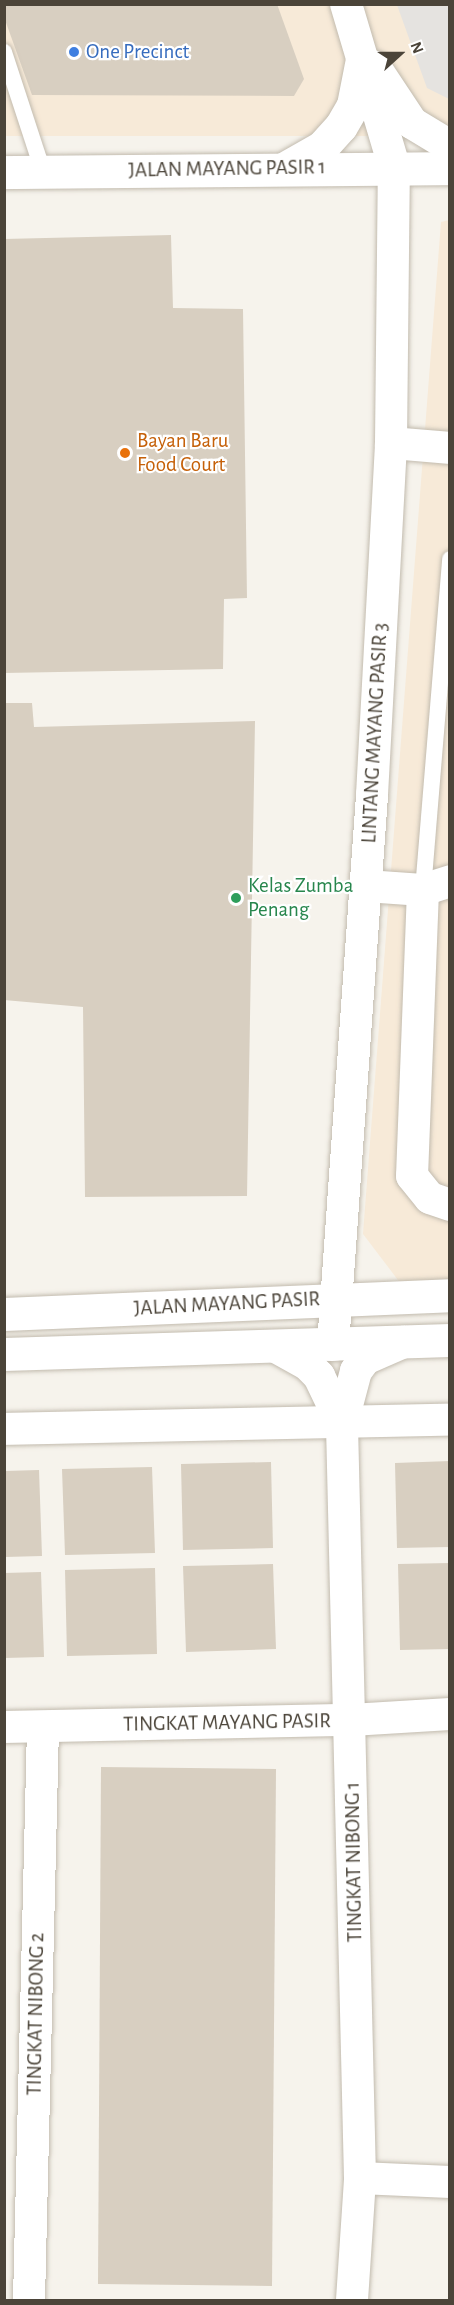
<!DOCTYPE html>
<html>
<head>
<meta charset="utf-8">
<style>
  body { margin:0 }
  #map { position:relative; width:454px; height:2305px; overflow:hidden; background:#f6f3ec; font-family:"Alegreya Sans",sans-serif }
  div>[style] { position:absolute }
  .commercial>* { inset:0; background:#f7ead8 }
  .parking>* { inset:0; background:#e5e3e0 }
  .building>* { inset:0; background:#d8cfc1 }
  .roads { filter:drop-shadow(0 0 2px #c2bbae) drop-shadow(0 0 2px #c2bbae) }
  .service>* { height:16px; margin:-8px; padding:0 8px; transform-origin:8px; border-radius:8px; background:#fff }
  .minor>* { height:32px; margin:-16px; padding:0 16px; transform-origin:16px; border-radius:16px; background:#fff }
  .tertiary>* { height:33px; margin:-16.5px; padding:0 16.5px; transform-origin:16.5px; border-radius:16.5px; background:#fff }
  .dots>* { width:16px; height:16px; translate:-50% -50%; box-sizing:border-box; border:3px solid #fff; border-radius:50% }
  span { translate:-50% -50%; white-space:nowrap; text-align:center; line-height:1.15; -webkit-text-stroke:4.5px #fff; paint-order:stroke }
  .shop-label { font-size:21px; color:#366cbe }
  .left { translate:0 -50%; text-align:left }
  .street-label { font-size:21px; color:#4b4439 }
  .food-label { font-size:21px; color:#c56008 }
  .leisure-label { font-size:21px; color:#27864d }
  .frame { position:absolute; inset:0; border:6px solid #4b4439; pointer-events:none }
  .north { position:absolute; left:370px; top:24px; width:60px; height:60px; -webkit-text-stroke:4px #fff; paint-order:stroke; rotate:69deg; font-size:16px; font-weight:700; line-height:24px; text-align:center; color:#4b4439 }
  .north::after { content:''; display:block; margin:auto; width:21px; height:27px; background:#4b4439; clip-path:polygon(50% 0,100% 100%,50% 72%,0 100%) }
</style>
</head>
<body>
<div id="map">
  <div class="commercial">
    <div style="clip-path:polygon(4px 5px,449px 5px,449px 136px,5px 136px)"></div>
    <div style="clip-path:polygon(449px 220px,449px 1282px,401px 1284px,363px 1234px,441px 222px)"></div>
  </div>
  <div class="parking">
    <div style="clip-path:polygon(397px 5px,449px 5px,449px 99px,427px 88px)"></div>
  </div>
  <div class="building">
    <div style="clip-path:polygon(4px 4px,277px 4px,304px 79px,294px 96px,32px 95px,4px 17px)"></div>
    <div style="clip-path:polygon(171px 235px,173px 308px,243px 309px,247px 598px,224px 599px,223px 669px,4px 673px,4px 239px)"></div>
    <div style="clip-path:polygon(4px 703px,32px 703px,34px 727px,255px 721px,247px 1196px,85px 1197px,83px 1007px,4px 1000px)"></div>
    <div style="clip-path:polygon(450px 1461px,450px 1547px,397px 1548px,395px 1463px)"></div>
    <div style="clip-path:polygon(271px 1462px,273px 1548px,183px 1550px,181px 1464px)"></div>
    <div style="clip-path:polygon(152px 1467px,155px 1553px,65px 1555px,62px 1469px)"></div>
    <div style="clip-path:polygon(39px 1470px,42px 1556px,5px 1557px,5px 1471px)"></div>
    <div style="clip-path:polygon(450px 1563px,450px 1649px,400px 1650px,398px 1564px)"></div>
    <div style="clip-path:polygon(273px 1564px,276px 1649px,186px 1652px,183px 1566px)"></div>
    <div style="clip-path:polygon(155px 1568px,157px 1654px,67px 1656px,65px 1570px)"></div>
    <div style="clip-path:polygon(41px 1572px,44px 1657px,4px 1658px,4px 1573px)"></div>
    <div style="clip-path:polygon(101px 1767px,276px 1769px,272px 2286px,98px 2284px)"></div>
  </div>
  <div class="roads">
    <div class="service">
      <div style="left:4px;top:52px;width:125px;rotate:71.9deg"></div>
      <div style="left:423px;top:890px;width:332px;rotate:-85.3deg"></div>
    </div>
    <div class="minor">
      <div style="left:375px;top:67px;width:67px;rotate:56.5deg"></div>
      <div style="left:412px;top:123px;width:44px;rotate:31.2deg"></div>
      <div style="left:391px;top:443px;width:59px;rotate:4.8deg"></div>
      <div style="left:366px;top:886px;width:57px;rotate:4deg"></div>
      <div style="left:423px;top:890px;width:28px;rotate:-18deg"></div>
      <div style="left:423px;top:890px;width:286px;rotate:92.2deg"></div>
      <div style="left:412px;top:1176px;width:28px;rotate:51deg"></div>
      <div style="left:430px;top:1198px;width:21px;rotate:19deg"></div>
      <div style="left:333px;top:1345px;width:551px;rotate:-85.94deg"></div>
      <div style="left:372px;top:795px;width:353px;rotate:-86.9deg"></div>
      <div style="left:391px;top:443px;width:277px;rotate:-89.4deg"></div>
      <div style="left:394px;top:166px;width:169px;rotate:-106.5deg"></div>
      <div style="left:276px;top:1347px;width:37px;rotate:29deg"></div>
      <div style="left:308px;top:1365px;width:16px;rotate:45deg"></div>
      <div style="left:319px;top:1376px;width:53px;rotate:64.4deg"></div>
      <div style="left:4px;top:1429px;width:446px;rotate:-1.2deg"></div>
      <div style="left:4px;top:1727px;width:347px;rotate:-1.2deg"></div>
      <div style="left:351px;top:1720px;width:99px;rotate:-3.5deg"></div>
      <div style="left:360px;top:2178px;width:90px;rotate:2.5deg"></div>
      <div style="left:29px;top:2300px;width:573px;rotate:-88.6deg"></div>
      <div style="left:352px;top:2300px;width:122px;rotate:-86.2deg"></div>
      <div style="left:360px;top:2178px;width:754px;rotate:-91.37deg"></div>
      <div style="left:342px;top:1424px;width:55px;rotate:-75.2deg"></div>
      <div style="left:356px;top:1371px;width:15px;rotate:-53deg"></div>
      <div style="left:365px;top:1359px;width:43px;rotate:-23.6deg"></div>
    </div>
    <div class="tertiary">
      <div style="left:285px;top:168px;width:43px;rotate:-29.6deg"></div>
      <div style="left:322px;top:147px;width:28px;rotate:-48deg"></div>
      <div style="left:341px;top:126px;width:24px;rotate:-60deg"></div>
      <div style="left:353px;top:105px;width:47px;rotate:-78.9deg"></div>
      <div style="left:4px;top:172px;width:446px;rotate:-0.5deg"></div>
      <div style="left:4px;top:1314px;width:446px;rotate:-2.4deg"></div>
      <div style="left:4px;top:1354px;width:446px;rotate:-1.8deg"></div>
    </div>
  </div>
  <div class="dots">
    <div style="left:74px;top:52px;background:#3f7fe0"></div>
    <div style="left:125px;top:453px;background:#e8710a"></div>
    <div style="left:236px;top:898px;background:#2e9e5b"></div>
  </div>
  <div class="shop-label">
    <span class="left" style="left:86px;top:52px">One Precinct</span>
  </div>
  <div class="street-label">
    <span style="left:227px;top:169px;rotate:-1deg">JALAN MAYANG PASIR 1</span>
    <span style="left:375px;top:733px;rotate:-87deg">LINTANG MAYANG PASIR 3</span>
    <span style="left:227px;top:1304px;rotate:-3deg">JALAN MAYANG PASIR</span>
    <span style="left:227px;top:1723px;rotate:-1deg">TINGKAT MAYANG PASIR</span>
    <span style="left:354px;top:1862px;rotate:-91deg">TINGKAT NIBONG 1</span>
    <span style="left:36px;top:2014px;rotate:-89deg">TINGKAT NIBONG 2</span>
  </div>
  <div class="food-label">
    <span class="left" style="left:137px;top:453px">Bayan Baru<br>Food Court</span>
  </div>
  <div class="leisure-label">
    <span class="left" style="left:248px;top:898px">Kelas Zumba<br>Penang</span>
  </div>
  <div class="frame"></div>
  <div class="north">N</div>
</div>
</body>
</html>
